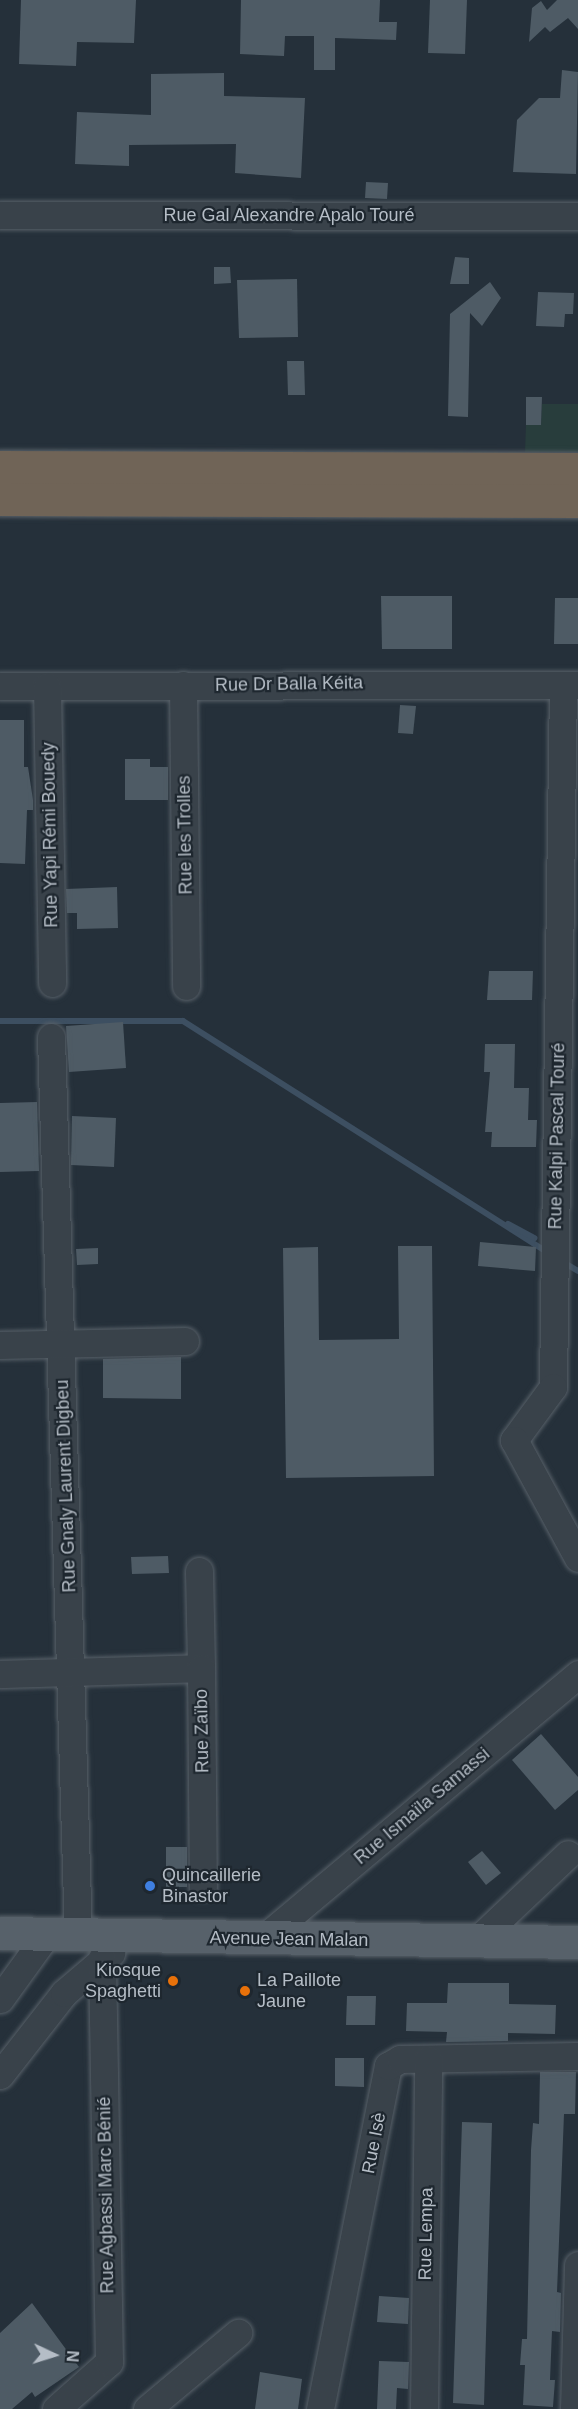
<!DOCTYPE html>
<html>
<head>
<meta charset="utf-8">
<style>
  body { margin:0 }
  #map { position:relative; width:578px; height:2409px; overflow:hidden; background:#25303a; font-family:Helvetica,sans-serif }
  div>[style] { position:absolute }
  .green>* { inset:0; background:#283d3c }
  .stream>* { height:6px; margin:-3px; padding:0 3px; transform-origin:3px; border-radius:3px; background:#3d4f61 }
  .building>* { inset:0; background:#4e5b65 }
  .roads { filter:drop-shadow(0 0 2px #576068) drop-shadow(0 0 2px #576068) }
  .minor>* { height:27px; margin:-13.5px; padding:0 13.5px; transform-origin:13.5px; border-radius:13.5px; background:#39424a }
  .major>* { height:33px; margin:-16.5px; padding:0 16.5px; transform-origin:16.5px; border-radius:16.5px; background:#57616a }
  .highway>* { height:33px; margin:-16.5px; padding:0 16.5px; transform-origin:16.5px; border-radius:16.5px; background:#706457 }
  .dots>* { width:16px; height:16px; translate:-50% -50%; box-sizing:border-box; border:3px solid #1e272f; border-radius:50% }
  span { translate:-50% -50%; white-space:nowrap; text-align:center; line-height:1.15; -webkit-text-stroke:4.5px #1e272f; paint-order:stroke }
  .street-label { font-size:18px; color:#b5bdc6 }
  .poi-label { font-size:18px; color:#b5bdc6 }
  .left { translate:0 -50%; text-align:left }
  .right { translate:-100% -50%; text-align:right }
  .north { position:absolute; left:24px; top:2325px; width:60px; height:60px; -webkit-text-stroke:4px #1e272f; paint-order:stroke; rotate:94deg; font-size:16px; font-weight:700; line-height:24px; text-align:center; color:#b5bdc6 }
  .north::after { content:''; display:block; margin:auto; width:21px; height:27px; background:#b5bdc6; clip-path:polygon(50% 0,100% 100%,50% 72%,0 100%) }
</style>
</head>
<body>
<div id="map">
  <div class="green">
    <div style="clip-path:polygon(542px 404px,578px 404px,578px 452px,525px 452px,526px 425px,541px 425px)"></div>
  </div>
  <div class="stream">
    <div style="left:0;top:1021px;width:183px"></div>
    <div style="left:183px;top:1021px;width:431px;rotate:32.4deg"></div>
    <div style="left:508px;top:1224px;width:30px;rotate:28deg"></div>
    <div style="left:563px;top:1262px;width:17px;rotate:31deg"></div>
  </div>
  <div class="building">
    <div style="clip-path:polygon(21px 0,136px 0,134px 43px,77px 42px,76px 66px,19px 64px)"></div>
    <div style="clip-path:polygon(241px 0,380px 0,379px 22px,397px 22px,396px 40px,335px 38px,335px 70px,314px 70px,314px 36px,285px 36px,284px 56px,240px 54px)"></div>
    <div style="clip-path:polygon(430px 0,467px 0,465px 54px,428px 53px)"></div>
    <div style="clip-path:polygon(557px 0,578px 0,578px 29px,568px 18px,550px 32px,545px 27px,529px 42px,532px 8px,541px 1px,547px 10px)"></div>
    <div style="clip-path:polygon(562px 70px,578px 72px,576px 174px,513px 172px,517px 120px,539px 98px,560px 98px)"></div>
    <div style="clip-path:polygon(224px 73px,224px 96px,305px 98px,301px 178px,235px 173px,236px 144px,129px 145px,129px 166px,75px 164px,77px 112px,151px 115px,151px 74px)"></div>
    <div style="clip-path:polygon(366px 182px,388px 183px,387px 199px,365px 198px)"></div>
    <div style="clip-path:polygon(455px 257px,469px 258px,469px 284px,450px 284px)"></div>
    <div style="clip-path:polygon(214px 267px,230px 267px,231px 283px,214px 284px)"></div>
    <div style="clip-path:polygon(297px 279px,298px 337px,239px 338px,237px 280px)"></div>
    <div style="clip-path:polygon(490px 282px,501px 298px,482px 326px,470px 313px,468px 417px,448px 416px,450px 314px)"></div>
    <div style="clip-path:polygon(538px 292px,574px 293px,573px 314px,565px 314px,564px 327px,536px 326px)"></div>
    <div style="clip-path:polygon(287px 361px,304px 361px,305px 395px,288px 395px)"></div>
    <div style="clip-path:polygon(526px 397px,542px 397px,541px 425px,526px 425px)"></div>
    <div style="clip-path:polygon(381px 596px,452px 596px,452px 649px,382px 649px)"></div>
    <div style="clip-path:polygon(555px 598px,578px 598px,578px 644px,554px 644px)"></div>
    <div style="clip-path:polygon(400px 705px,416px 706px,413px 734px,398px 733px)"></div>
    <div style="clip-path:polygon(0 720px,24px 720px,24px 767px,28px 767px,33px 800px,33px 810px,27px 810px,25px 864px,0 863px)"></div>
    <div style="clip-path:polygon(125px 759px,150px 759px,150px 767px,168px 767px,168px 800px,125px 800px)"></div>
    <div style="clip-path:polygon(117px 887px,118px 928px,77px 929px,77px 913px,67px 913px,66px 889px)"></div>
    <div style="clip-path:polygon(489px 971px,533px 971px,532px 1000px,487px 1000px)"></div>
    <div style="clip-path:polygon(123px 1022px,126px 1068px,69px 1072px,66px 1026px)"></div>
    <div style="clip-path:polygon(485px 1044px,515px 1044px,514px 1088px,529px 1088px,528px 1120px,537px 1120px,536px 1147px,491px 1147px,492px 1132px,485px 1132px,490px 1072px,484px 1072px)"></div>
    <div style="clip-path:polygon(37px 1102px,39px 1171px,0 1172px,0 1103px)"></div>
    <div style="clip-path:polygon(72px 1116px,116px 1118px,114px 1167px,71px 1165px)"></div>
    <div style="clip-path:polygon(480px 1242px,536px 1247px,535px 1271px,478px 1266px)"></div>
    <div style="clip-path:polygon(398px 1246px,432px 1246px,434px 1476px,286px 1478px,283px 1248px,318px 1247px,319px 1340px,399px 1339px)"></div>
    <div style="clip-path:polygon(98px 1248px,98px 1264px,77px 1265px,76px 1249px)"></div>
    <div style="clip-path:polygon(181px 1357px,181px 1399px,103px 1398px,103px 1359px)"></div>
    <div style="clip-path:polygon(168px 1556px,169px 1573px,132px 1574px,131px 1557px)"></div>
    <div style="clip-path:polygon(541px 1734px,578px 1777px,578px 1790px,555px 1810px,512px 1760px)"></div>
    <div style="clip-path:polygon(166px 1847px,187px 1847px,187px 1887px,166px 1887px)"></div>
    <div style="clip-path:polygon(482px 1851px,501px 1873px,486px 1885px,468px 1862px)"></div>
    <div style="clip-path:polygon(448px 1983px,509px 1983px,509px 2004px,556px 2005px,555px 2034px,508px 2033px,508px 2041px,446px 2042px,447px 2032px,406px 2031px,407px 2003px,447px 2003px)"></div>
    <div style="clip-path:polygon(347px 1996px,376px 1996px,375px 2025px,346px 2025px)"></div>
    <div style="clip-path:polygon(335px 2058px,364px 2058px,364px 2087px,335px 2086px)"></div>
    <div style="clip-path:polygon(540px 2072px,576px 2072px,575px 2114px,564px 2114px,557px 2292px,561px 2293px,560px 2332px,552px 2331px,550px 2380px,555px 2380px,553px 2407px,523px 2405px,525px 2365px,520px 2365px,522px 2339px,527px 2339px,531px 2150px,533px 2123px,539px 2124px)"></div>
    <div style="clip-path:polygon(462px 2122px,492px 2123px,484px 2405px,453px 2403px)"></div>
    <div style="clip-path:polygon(379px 2296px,409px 2298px,408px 2324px,377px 2322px)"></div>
    <div style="clip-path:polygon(32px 2303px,79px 2367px,35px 2397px,32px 2392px,12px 2409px,0 2409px,0 2333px)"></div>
    <div style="clip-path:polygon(379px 2361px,409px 2362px,408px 2389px,397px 2388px,396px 2409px,377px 2409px)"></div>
    <div style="clip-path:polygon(260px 2372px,302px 2379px,298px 2409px,255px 2409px)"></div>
  </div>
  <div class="roads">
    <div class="minor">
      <div style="left:0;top:215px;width:578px;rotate:0.1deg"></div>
      <div style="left:183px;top:685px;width:301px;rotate:89.4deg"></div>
      <div style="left:563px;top:685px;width:702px;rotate:90.82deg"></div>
      <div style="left:553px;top:1387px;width:66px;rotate:126.3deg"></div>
      <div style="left:514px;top:1440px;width:134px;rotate:61.5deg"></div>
      <div style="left:0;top:686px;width:578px;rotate:-0.1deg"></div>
      <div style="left:47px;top:686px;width:297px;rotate:89deg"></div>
      <div style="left:51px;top:1037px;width:897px;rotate:88.28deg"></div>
      <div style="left:0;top:1345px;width:185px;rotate:-1.2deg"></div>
      <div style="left:199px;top:1571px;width:97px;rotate:88.8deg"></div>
      <div style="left:0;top:1674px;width:201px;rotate:-1.7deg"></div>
      <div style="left:201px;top:1668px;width:219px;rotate:89.5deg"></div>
      <div style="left:265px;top:1937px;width:409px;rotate:-40deg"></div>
      <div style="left:474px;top:1943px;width:129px;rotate:-43.4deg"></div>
      <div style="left:0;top:1999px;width:80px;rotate:-54.1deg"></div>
      <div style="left:0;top:2075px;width:104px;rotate:-52deg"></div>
      <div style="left:64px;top:1993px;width:62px;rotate:-40.4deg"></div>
      <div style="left:56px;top:2409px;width:71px;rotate:-41.6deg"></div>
      <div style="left:109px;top:2362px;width:404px;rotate:-91deg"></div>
      <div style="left:147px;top:2409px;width:119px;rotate:-39.9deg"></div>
      <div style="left:320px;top:2409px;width:350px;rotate:-78.8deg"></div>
      <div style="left:388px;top:2066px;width:14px;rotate:-30deg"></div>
      <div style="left:400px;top:2059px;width:178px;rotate:-1deg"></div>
      <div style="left:424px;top:2409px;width:350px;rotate:-89.3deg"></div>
      <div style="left:574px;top:2409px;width:144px;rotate:-88.4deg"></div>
    </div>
    <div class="major">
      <div style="left:0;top:1933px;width:578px;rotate:0.89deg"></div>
    </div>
    <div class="highway">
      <div style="left:0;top:467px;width:578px;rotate:0.2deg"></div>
      <div style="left:0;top:499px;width:578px;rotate:0.2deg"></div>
    </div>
  </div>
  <div class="dots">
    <div style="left:150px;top:1886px;background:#3f7fe0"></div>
    <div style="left:173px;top:1981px;background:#e8710a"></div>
    <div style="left:245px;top:1991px;background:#e8710a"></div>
  </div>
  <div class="street-label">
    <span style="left:289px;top:215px">Rue Gal Alexandre Apalo Touré</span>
    <span style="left:289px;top:684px;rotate:-1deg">Rue Dr Balla Kéita</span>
    <span style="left:50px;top:835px;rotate:-91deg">Rue Yapi Rémi Bouedy</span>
    <span style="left:185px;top:835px;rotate:-91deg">Rue les Trolles</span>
    <span style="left:557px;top:1136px;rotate:-89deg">Rue Kalpi Pascal Touré</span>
    <span style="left:66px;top:1486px;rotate:-92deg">Rue Gnaly Laurent Digbeu</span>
    <span style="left:202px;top:1731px;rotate:-91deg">Rue Zaïbo</span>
    <span style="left:422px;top:1806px;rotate:-40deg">Rue Ismaïla Samassi</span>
    <span style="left:289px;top:1939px;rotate:1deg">Avenue Jean Malan</span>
    <span style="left:374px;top:2143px;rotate:-79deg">Rue Isè</span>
    <span style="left:106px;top:2195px;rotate:-91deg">Rue Agbassi Marc Bénié</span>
    <span style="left:426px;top:2234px;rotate:-89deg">Rue Lempa</span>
  </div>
  <div class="poi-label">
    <span class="left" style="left:162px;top:1886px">Quincaillerie<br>Binastor</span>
    <span class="right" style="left:161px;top:1981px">Kiosque<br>Spaghetti</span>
    <span class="left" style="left:257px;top:1991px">La Paillote<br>Jaune</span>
  </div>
  <div class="north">N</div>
</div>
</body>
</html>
